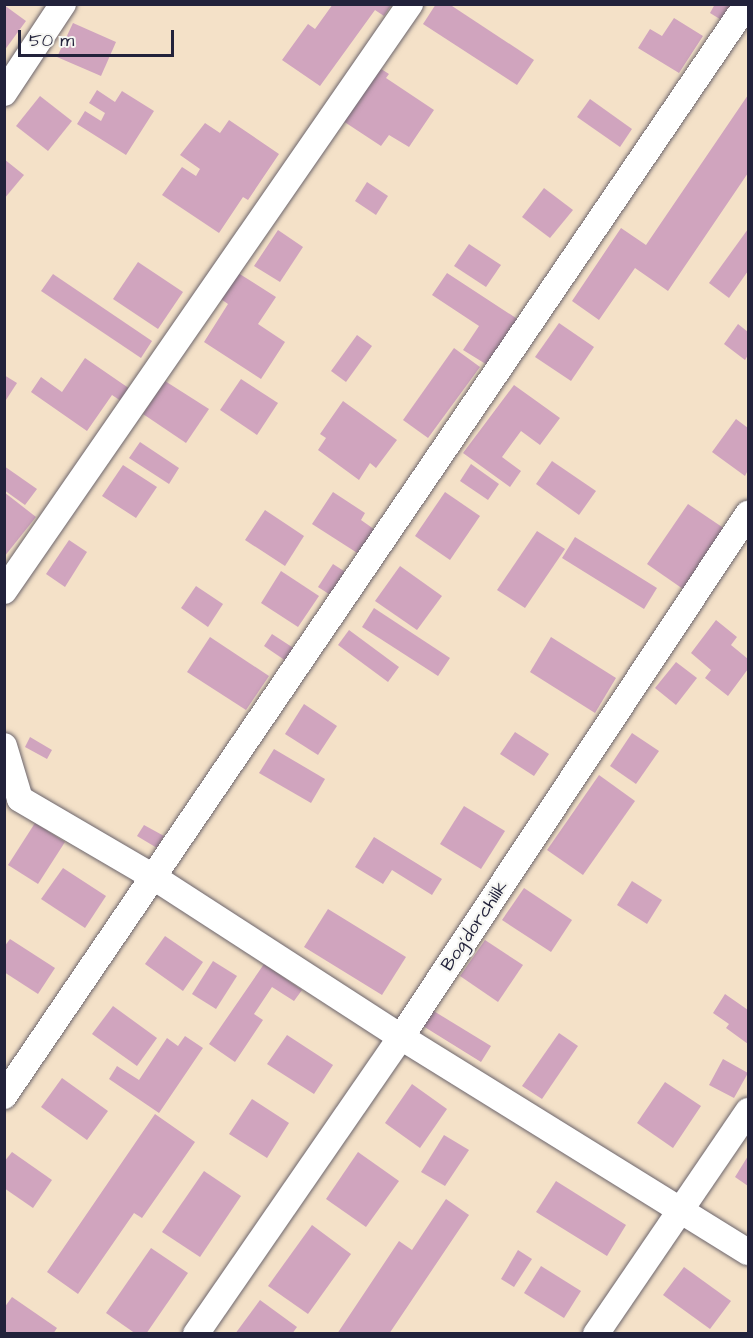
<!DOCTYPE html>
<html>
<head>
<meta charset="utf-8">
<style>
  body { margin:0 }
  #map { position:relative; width:753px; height:1338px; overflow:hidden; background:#f4e1c8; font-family:"Architects Daughter",sans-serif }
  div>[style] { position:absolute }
  .building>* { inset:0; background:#d0a4be }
  .roads { filter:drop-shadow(0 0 2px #6c656c) drop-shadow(0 0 2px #6c656c) }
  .street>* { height:26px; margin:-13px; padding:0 13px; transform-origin:13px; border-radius:13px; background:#fff }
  span { translate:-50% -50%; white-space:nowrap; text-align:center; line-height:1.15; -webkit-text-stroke:4.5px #f6f6f2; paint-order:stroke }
  .street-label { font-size:18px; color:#22223b }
  .frame { position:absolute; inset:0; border:6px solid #22223b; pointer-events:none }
  .scale { position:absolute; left:18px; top:30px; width:156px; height:27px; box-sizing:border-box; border:3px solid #22223b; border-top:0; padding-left:8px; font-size:18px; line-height:21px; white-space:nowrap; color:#22223b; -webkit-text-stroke:4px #f6f6f2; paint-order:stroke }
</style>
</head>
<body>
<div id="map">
  <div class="building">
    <div style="clip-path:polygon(333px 4px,392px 4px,384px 16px,375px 10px,320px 86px,282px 60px,308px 24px,315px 29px)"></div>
    <div style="clip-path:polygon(436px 4px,449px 4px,534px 60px,517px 85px,423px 24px)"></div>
    <div style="clip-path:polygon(715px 4px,733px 4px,723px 21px,710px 13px)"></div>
    <div style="clip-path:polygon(4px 5px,26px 21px,4px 51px)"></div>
    <div style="clip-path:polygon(674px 18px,703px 36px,679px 73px,638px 48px,650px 29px,662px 36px)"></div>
    <div style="clip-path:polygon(73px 23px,116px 42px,101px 76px,57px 57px)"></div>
    <div style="clip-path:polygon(378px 67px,389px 74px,386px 78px,434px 110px,409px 147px,389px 135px,381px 146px,343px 121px)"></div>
    <div style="clip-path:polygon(97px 90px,115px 102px,122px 91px,154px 111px,126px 155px,77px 124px,85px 111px,101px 121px,105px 113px,89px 103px)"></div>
    <div style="clip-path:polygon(748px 95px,748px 173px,668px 291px,635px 268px,599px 320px,572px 301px,621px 228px,646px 245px)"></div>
    <div style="clip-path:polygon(40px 96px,72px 121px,48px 151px,16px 126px)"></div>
    <div style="clip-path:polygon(590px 99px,632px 129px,620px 147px,577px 117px)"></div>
    <div style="clip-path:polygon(229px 120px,279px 154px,248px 200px,243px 197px,219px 233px,162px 195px,182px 167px,196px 176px,200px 169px,180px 155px,205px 123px,220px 133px)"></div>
    <div style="clip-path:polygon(4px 159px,24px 175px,4px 199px)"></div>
    <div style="clip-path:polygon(367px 182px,388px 196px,376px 215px,355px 201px)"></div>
    <div style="clip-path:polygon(544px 188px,573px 210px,550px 238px,522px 217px)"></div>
    <div style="clip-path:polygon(748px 229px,748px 271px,729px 298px,709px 283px)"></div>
    <div style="clip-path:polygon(278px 230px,303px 247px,280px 282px,254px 266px)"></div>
    <div style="clip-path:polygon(469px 244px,501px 265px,486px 287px,454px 266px)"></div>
    <div style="clip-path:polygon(138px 262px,183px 292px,158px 329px,113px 299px)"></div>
    <div style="clip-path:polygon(235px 271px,276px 297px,258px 324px,285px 342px,261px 379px,204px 342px,228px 304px,218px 297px)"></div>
    <div style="clip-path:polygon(447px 273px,519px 320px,489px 366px,463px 350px,479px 326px,432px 295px)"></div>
    <div style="clip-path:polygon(53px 274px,152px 341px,141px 358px,41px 291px)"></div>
    <div style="clip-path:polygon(559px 323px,594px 347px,571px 381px,535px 357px)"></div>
    <div style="clip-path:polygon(738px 324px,748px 332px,748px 355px,745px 360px,724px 344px)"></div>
    <div style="clip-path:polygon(357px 335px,372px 346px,346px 382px,331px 371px)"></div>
    <div style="clip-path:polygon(454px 348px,480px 367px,428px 438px,403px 420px)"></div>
    <div style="clip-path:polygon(85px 358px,130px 389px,121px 401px,112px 395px,87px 431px,31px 392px,41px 377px,62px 392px)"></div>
    <div style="clip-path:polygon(4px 375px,17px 383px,4px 403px)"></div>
    <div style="clip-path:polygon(241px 379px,278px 403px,257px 435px,220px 410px)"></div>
    <div style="clip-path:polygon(165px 381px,209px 409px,186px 443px,143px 414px)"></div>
    <div style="clip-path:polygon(514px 385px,560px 418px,540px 445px,521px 431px,502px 457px,521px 471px,510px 487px,463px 453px)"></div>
    <div style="clip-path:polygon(343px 401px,397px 440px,376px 468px,370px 463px,359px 480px,318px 450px,326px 438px,320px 434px)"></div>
    <div style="clip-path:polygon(736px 419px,748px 428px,748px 470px,745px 476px,712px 452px)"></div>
    <div style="clip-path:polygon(140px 442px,179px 468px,169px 484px,129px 458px)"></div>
    <div style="clip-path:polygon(552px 461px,596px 491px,579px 515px,536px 484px)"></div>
    <div style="clip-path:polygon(471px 464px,499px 484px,488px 500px,460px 481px)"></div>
    <div style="clip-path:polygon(123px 465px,157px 487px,136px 518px,102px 496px)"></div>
    <div style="clip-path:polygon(4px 466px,37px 489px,25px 505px,4px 490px)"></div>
    <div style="clip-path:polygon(4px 492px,36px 517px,4px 557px)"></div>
    <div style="clip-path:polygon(333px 492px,365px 513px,361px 520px,378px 532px,362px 556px,312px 524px)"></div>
    <div style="clip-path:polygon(445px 492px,480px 516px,450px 560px,415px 536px)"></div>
    <div style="clip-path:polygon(688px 504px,725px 529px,683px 589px,647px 564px)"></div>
    <div style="clip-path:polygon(265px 510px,304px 536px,285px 566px,245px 540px)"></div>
    <div style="clip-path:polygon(537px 531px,565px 549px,525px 608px,497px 590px)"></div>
    <div style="clip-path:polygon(575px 537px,657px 588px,644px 609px,562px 558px)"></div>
    <div style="clip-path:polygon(69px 540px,87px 552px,65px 587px,46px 574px)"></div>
    <div style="clip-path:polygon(333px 564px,347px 573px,332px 596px,318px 587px)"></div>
    <div style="clip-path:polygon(400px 566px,442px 596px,417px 630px,375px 601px)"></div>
    <div style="clip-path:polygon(281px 571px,319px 596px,298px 627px,261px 603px)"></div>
    <div style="clip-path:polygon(196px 586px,223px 604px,208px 627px,181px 608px)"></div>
    <div style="clip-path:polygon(374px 608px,450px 658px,438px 676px,362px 627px)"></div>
    <div style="clip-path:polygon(716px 620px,737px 637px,731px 645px,748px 659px,748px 669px,728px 696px,705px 678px,711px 670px,691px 653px)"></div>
    <div style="clip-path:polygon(349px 630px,399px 667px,388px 682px,338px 645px)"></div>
    <div style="clip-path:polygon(272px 634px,295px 649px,286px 661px,264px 646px)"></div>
    <div style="clip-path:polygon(210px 637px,269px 676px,246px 710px,187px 672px)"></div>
    <div style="clip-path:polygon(551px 637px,616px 678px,595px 713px,530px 672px)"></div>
    <div style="clip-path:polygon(676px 662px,697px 678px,676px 705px,655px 688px)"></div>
    <div style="clip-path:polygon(304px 704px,337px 726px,318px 755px,285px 734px)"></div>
    <div style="clip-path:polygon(515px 732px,549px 754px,534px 776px,500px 754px)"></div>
    <div style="clip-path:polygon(632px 733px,659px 751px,636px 784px,610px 766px)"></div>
    <div style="clip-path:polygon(30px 737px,52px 750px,47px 759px,25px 747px)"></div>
    <div style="clip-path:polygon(274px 749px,325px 779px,311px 803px,259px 773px)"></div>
    <div style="clip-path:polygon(599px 775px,635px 801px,583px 875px,547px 850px)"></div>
    <div style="clip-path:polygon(464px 806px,505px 831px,481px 869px,440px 844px)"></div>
    <div style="clip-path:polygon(35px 823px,65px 842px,38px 884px,8px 865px)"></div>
    <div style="clip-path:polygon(144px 825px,164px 836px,157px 848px,137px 836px)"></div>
    <div style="clip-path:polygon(374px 837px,442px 879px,432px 895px,392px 870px,383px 884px,355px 867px)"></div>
    <div style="clip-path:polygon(63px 868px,106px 896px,85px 928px,41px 899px)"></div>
    <div style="clip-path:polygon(632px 881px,662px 900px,647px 924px,617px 905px)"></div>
    <div style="clip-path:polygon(524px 888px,572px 920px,551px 952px,502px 920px)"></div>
    <div style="clip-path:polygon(328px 909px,406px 957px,382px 995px,304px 947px)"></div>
    <div style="clip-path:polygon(165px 936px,203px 962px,183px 991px,145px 964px)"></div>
    <div style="clip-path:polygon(10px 939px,55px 968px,38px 994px,4px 972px,4px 947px)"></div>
    <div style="clip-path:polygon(485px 940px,523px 965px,498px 1002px,460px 976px)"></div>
    <div style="clip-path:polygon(213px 961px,237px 976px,216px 1009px,192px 994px)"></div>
    <div style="clip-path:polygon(264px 964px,302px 990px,294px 1001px,272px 987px,254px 1014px,263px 1020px,235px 1062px,209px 1044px)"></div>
    <div style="clip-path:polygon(725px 994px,748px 1010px,748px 1044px,726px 1028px,729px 1024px,713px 1013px)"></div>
    <div style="clip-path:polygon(113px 1006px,157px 1038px,137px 1066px,92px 1034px)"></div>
    <div style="clip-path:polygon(432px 1010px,491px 1046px,481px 1062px,423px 1026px)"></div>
    <div style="clip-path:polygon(559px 1033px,578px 1046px,542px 1099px,522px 1086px)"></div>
    <div style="clip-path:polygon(287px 1035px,333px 1065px,314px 1094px,267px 1064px)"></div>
    <div style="clip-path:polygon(185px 1036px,203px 1048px,159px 1113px,109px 1079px,117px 1066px,139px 1080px,167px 1038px,178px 1046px)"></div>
    <div style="clip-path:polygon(723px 1059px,748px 1073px,734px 1098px,709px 1085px)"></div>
    <div style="clip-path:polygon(62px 1078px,108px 1111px,87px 1140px,41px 1107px)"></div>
    <div style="clip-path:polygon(665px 1082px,701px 1106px,673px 1148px,637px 1123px)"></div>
    <div style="clip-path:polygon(412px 1084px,447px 1109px,420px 1148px,385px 1123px)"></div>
    <div style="clip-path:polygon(252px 1099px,289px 1123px,267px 1158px,229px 1134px)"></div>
    <div style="clip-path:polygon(155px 1114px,195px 1142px,142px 1218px,134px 1213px,78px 1294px,47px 1272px)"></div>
    <div style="clip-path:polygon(444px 1135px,469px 1150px,445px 1186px,421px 1172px)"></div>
    <div style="clip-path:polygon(12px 1152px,52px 1180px,33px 1208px,4px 1188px,4px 1162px)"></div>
    <div style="clip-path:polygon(358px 1152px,399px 1181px,366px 1227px,326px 1199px)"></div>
    <div style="clip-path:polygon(748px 1156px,748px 1186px,735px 1177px)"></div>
    <div style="clip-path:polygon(204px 1171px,241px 1196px,200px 1257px,162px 1232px)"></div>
    <div style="clip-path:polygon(556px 1181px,626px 1225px,607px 1256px,536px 1212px)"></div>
    <div style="clip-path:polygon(446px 1199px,469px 1215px,389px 1334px,337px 1334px,399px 1241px,412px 1250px)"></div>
    <div style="clip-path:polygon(312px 1225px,351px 1254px,308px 1314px,268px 1286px)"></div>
    <div style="clip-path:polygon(151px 1248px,188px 1273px,146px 1334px,136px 1334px,106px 1313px)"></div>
    <div style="clip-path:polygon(518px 1250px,532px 1259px,514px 1287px,501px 1279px)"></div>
    <div style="clip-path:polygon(541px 1266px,581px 1291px,564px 1318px,524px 1293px)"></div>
    <div style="clip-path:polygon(684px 1267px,731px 1301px,710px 1329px,663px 1295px)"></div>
    <div style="clip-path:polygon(12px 1297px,57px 1328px,53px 1334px,4px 1334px,4px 1308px)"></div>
    <div style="clip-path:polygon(260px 1300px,297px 1327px,292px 1334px,235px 1334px)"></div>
  </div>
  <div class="roads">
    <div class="street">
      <div style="left:4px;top:93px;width:107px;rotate:-56.5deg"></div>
      <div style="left:4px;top:591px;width:714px;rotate:-55.33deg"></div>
      <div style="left:4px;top:746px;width:55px;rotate:73.2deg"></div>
      <div style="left:20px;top:799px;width:156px;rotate:30.3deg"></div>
      <div style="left:155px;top:878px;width:293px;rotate:32.9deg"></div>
      <div style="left:401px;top:1037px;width:408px;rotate:31.8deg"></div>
      <div style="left:4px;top:1096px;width:1321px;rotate:-55.77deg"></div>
      <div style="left:196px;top:1334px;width:361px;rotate:-55.4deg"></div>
      <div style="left:401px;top:1037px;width:628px;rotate:-56.44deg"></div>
      <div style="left:596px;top:1334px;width:270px;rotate:-55.7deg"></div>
    </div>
  </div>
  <div class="street-label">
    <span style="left:475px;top:926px;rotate:-56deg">Bog'dorchilik</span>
  </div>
  <div class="frame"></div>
  <div class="scale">50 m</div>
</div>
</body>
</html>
